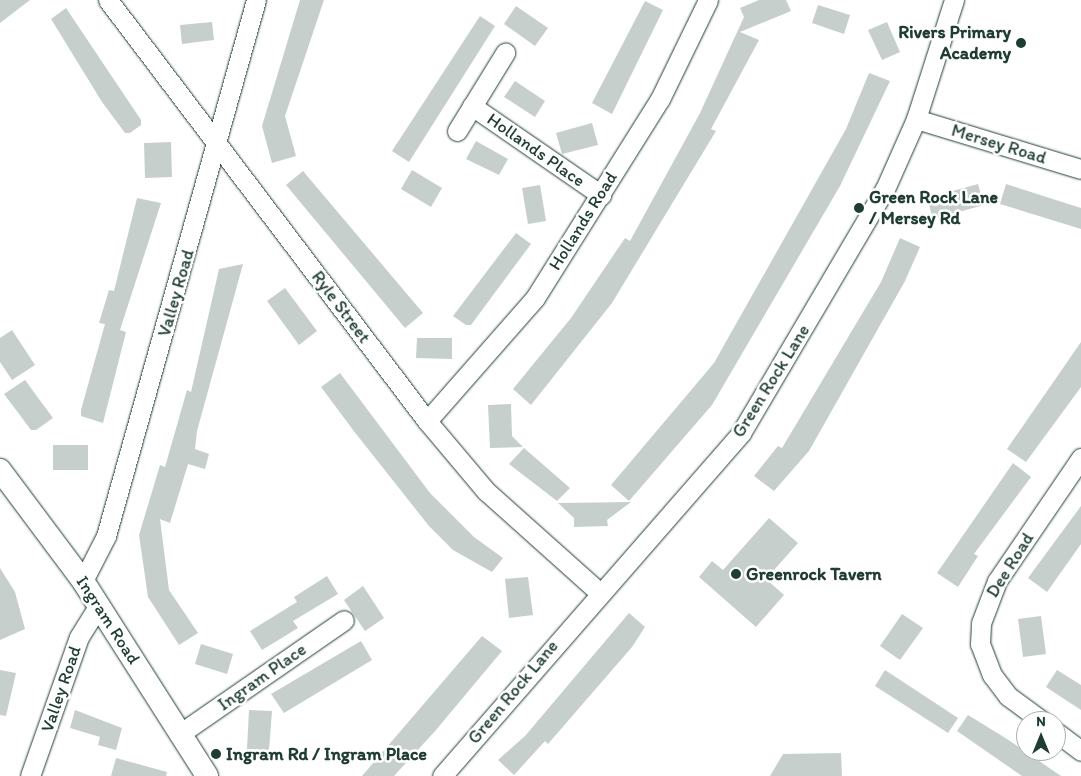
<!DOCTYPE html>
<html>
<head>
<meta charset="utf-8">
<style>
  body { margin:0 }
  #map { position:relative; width:1081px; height:776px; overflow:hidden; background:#fff; font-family:Itim,sans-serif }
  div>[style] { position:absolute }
  .building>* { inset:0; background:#c7cfcc }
  .roads { filter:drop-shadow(0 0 1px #1f3d34) drop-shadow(0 0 1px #1f3d34) }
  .minor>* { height:19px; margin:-9.5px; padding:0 9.5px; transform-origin:9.5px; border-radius:9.5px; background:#fff }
  .tertiary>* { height:22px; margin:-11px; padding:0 11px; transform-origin:11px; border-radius:11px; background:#fff }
  .dots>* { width:14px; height:14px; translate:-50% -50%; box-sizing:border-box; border:2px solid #fff; border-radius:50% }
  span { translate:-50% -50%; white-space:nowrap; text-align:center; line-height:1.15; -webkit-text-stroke:5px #fff; paint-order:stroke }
  .poi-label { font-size:18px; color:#1f3d34; font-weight:700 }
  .right { translate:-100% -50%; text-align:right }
  .left { translate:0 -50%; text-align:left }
  .street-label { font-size:18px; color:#1f3d34 }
  .north { position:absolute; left:1016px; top:711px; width:50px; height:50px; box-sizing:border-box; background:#fff; border:1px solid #a5b1ae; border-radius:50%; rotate:0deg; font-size:14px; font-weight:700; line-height:20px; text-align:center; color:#1f3d34 }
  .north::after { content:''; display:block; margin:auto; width:18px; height:22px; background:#1f3d34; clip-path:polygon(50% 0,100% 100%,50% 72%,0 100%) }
</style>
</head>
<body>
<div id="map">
  <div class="building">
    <div style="clip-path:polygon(0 0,30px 0,0 23px)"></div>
    <div style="clip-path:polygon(300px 0,324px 0,285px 116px,296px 156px,272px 163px,262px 126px)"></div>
    <div style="clip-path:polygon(759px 0,786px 0,791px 11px,740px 32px,759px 40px,711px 129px,716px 131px,612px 303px,531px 405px,513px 389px,571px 318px,625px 238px,630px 241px,700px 113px,744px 17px,740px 8px)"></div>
    <div style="clip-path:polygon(645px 1px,663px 10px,612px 114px,592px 103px)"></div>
    <div style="clip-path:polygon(818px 5px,850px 15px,844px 34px,812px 23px)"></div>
    <div style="clip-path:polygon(516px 6px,548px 28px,535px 46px,504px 24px)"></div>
    <div style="clip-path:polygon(66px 8px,141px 120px,141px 125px,130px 133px,125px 133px,102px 102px,51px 19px)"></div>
    <div style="clip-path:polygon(480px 16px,495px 26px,409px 162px,392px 151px)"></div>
    <div style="clip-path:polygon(212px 22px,214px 40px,182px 44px,180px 25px)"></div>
    <div style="clip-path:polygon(887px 22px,900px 52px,882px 60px,868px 30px)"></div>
    <div style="clip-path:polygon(869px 73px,890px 81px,840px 186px,712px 405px,629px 501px,611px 485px,714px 363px,846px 129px)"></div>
    <div style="clip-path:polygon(515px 81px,545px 101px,535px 117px,504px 97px)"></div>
    <div style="clip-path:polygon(592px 123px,598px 145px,562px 154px,556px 133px)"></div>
    <div style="clip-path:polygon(476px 141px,508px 159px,499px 175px,466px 159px)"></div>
    <div style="clip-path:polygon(171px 142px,172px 177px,145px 178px,144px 143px)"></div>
    <div style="clip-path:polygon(412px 170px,442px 188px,431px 207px,401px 189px)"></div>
    <div style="clip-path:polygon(303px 171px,423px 313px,405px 328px,286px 185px)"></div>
    <div style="clip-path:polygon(978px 184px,984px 205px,933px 219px,927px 198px)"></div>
    <div style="clip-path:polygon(1006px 184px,1081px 208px,1081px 229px,1000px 204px)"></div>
    <div style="clip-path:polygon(540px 185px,546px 221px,528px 224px,522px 188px)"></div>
    <div style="clip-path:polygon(137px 198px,161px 203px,120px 330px,126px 332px,103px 423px,81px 416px,81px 410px,105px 324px,99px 323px,109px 290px,114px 291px)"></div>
    <div style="clip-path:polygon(516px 233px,531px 244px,471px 325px,466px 325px,453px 316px)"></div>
    <div style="clip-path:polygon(900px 238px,920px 247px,905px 281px,809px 451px,774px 491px,754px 476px,778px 446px,782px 448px,881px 282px)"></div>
    <div style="clip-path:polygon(243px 264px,197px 431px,195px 449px,209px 454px,205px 469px,188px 464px,170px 523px,160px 519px,169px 590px,198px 633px,179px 645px,148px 597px,139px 535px,160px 465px,165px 467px,187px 390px,191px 392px,219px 269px)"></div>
    <div style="clip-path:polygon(285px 288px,317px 331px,299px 345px,267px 301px)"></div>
    <div style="clip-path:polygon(12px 330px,35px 365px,12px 380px,0 362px,0 338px)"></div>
    <div style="clip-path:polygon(417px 338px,452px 338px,452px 359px,416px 358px)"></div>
    <div style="clip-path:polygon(1081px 342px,1081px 387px,1026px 462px,1007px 449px)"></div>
    <div style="clip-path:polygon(340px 373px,430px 493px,474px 537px,503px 558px,492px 572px,453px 550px,429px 526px,353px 430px,321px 387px)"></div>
    <div style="clip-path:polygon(25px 380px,53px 418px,36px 430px,31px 430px,4px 394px)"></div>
    <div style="clip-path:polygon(511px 404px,512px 436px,523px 447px,490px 448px,488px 405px)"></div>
    <div style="clip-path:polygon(53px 445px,88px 445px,88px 470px,53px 470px)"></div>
    <div style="clip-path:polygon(524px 448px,570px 488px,557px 501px,509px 464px)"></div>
    <div style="clip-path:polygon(1013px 463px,1031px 477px,974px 554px,978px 556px,958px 587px,937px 573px)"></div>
    <div style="clip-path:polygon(631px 502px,607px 520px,608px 526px,574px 527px,574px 518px,558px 503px)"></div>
    <div style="clip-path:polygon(1081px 506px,1081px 544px,1047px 592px,1028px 578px)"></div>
    <div style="clip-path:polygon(769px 518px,798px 543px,766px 579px,784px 595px,756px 627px,699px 577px,712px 561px,723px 570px)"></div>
    <div style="clip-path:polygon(0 568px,15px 592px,25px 629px,0 640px)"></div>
    <div style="clip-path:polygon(327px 576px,338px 594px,293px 621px,298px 628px,262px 650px,250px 631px,297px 602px,294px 597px)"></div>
    <div style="clip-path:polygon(528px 577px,533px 615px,509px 618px,505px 579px)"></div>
    <div style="clip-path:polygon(363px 586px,384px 618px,365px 631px,344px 600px)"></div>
    <div style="clip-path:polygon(629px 613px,645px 627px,632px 647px,548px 744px,545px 741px,514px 775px,498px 760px,525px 736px)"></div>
    <div style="clip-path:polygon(902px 614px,923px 628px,900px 660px,880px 646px)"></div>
    <div style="clip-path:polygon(1041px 616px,1046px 654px,1023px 657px,1018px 619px)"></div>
    <div style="clip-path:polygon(482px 636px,502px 651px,436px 730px,394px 776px,362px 776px)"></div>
    <div style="clip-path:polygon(361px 641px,372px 660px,284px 713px,271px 694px)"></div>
    <div style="clip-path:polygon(201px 644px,233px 654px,227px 674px,195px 664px)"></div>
    <div style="clip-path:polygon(0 670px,16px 673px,6px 716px,0 715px)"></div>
    <div style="clip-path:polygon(885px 670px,958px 718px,948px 733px,875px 686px)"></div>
    <div style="clip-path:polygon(1057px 670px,1081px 685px,1081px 710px,1046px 687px)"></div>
    <div style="clip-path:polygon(75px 710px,122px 728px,116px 750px,98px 745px,100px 737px,70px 728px)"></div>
    <div style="clip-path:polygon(249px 710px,272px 711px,269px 750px,247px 749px)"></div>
    <div style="clip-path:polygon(968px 715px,1007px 739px,1061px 776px,1022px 776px,957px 731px)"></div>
    <div style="clip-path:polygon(841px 753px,842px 776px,770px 776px,783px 754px)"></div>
    <div style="clip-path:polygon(116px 758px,167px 772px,166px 776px,111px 776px)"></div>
  </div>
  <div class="roads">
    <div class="minor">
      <div style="left:108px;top:0;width:528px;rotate:52.85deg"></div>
      <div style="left:427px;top:421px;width:92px;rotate:49.9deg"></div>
      <div style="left:486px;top:491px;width:152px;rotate:41.8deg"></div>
      <div style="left:472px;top:106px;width:157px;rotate:34.6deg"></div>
      <div style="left:916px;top:119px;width:172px;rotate:16.9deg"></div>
      <div style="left:457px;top:131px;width:92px;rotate:-58.4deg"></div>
      <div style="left:427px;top:421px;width:164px;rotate:-48.7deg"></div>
      <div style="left:535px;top:298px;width:235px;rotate:-57.9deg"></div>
      <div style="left:660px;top:99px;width:110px;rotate:-64.1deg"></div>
      <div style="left:83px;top:581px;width:51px;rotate:-62.9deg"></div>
      <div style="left:106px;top:536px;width:557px;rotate:-74.37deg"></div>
      <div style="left:1042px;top:721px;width:42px;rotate:-143.7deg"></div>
      <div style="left:1008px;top:696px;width:26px;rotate:-127deg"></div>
      <div style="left:992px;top:675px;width:33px;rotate:-111deg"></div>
      <div style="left:980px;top:644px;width:21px;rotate:-87deg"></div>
      <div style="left:981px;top:623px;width:45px;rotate:-69.1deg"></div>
      <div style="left:997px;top:581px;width:149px;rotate:-55.7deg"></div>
      <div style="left:1056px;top:732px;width:31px;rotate:37deg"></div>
      <div style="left:181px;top:733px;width:198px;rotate:-34.7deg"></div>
      <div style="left:30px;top:776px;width:147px;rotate:-70.6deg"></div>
      <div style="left:79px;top:637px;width:38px;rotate:-58deg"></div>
      <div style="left:442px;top:776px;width:455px;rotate:-48.9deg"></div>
      <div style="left:741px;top:433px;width:283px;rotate:-59.5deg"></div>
      <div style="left:885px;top:189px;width:77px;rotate:-66.1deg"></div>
      <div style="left:916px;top:119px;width:125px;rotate:-72.3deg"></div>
    </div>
    <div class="tertiary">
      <div style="left:0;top:470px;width:139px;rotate:53.2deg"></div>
      <div style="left:83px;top:581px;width:231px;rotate:57.5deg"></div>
    </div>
  </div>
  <div class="dots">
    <div style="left:1021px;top:43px;background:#1f3d34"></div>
    <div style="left:859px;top:208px;background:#1f3d34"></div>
    <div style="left:736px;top:574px;background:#1f3d34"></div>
    <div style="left:216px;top:754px;background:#1f3d34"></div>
  </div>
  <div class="poi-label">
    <span class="right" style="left:1011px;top:43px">Rivers Primary<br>Academy</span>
    <span class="left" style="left:869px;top:208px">Green Rock Lane<br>/ Mersey Rd</span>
    <span class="left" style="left:746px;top:574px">Greenrock Tavern</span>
    <span class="left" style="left:226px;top:754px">Ingram Rd / Ingram Place</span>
  </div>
  <div class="street-label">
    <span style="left:999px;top:144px;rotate:17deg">Mersey Road</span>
    <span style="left:536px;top:150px;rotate:35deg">Hollands Place</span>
    <span style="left:583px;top:221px;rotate:-58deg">Hollands Road</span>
    <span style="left:176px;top:293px;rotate:-74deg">Valley Road</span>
    <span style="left:341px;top:307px;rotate:53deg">Ryle Street</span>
    <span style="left:771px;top:381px;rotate:-58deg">Green Rock Lane</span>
    <span style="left:1010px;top:565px;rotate:-58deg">Dee Road</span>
    <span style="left:108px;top:620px;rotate:57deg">Ingram Road</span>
    <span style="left:262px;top:677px;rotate:-35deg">Ingram Place</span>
    <span style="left:61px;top:689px;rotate:-71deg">Valley Road</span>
    <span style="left:513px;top:692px;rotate:-50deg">Green Rock Lane</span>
  </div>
  <div class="north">N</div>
</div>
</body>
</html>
